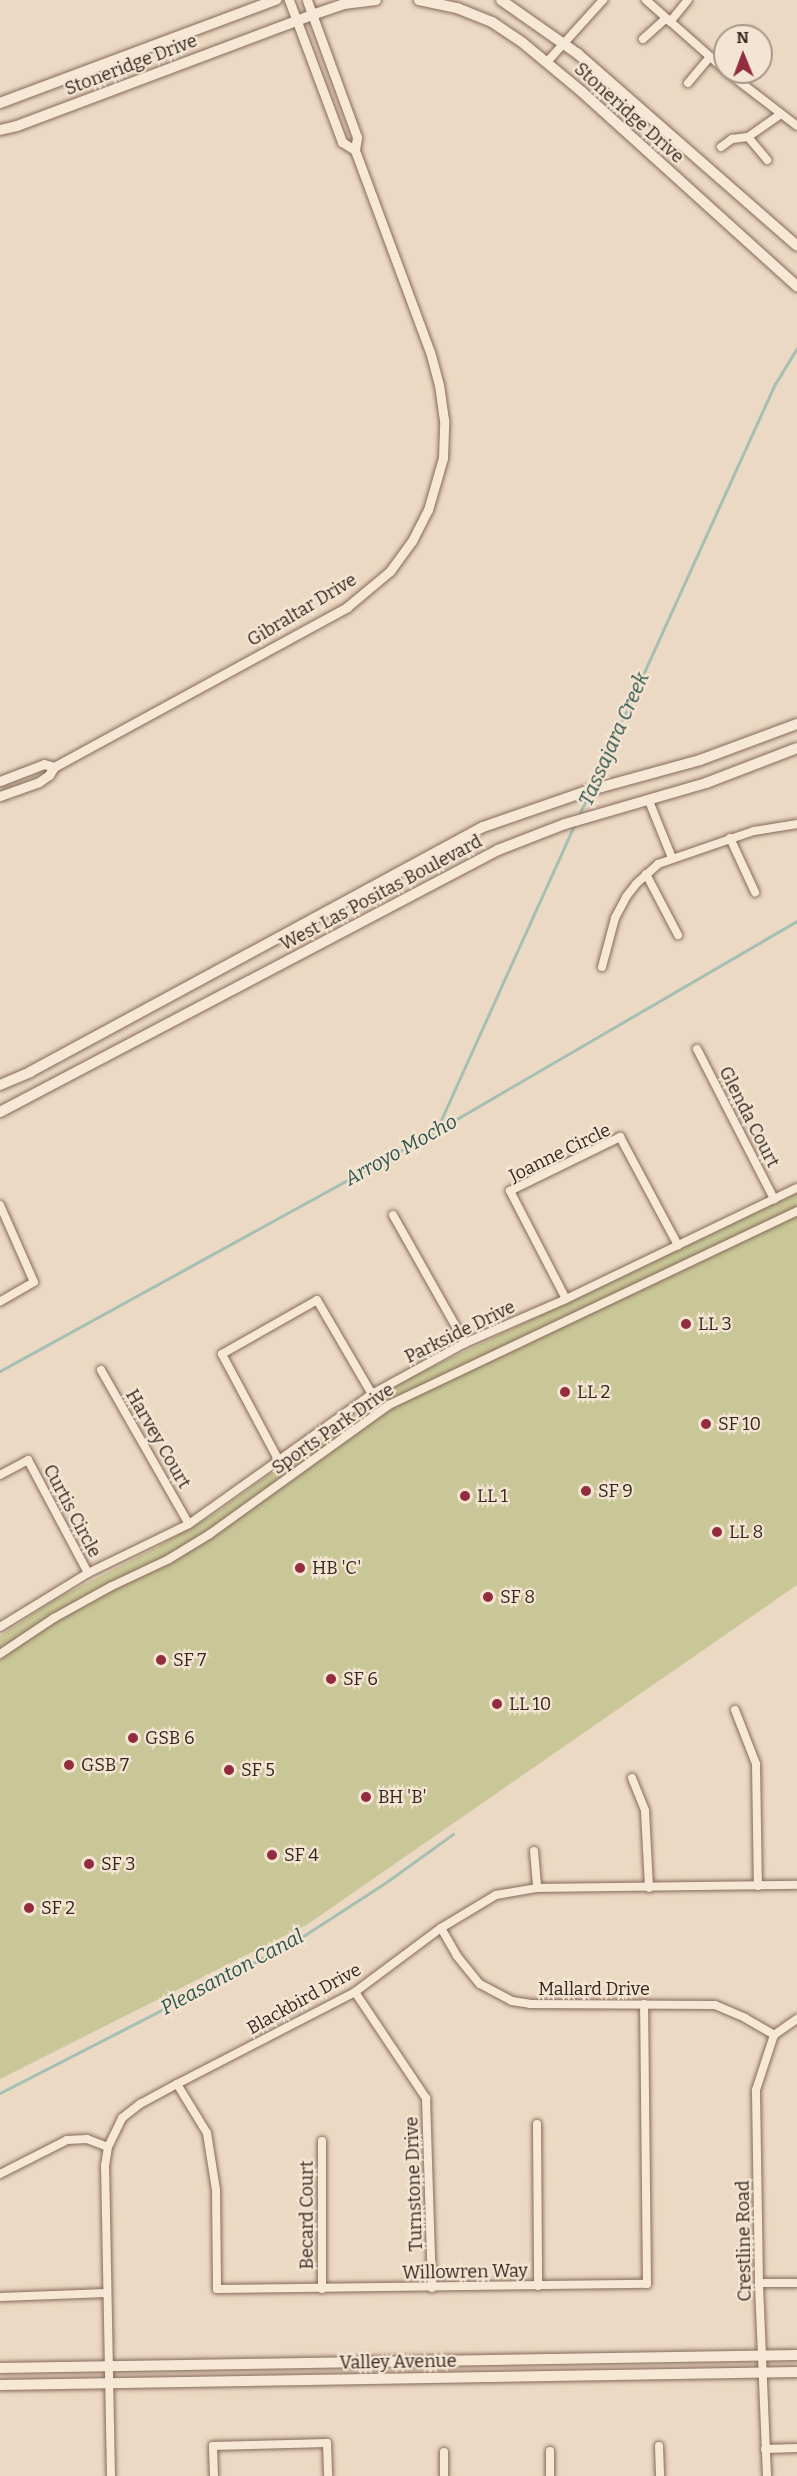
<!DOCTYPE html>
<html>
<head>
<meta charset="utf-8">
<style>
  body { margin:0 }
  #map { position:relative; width:797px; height:2476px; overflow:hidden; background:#ecd9c3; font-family:Bitter,serif }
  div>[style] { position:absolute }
  .green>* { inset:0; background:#c9c797 }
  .stream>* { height:3px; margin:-1.5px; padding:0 1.5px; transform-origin:1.5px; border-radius:1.5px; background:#a5bfb3 }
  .roads { filter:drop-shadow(0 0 2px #856a5b) drop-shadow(0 0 2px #856a5b) }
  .minor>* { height:8px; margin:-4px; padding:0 4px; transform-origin:4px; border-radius:4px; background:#f7e8d5 }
  .tertiary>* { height:9px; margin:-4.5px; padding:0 4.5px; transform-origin:4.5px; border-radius:4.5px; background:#f7e8d5 }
  .secondary>* { height:10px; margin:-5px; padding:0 5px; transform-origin:5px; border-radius:5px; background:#f7e8d5 }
  .dots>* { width:16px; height:16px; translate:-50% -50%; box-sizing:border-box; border:3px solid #f4e4d2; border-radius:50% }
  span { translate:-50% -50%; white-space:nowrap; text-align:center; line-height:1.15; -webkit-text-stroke:4.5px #f4e4d2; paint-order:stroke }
  .street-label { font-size:18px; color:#35261e }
  .poi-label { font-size:18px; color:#35261e }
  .left { translate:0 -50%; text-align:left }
  .water-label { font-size:20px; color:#2e554c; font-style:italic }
  .north { position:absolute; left:713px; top:24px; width:60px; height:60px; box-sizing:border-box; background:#f4e4d2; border:2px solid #a8988a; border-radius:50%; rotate:359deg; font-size:16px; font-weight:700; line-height:24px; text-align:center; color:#35261e }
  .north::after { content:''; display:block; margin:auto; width:21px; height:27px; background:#912d3e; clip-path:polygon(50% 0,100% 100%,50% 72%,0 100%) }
</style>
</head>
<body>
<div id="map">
  <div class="green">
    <div style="clip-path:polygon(797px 1193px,797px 1585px,308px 1924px,0 2079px,0 1636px,56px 1599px,157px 1547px,216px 1513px,377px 1396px,409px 1378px)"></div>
  </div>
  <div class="stream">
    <div style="left:592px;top:787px;width:443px;rotate:-65.6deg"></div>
    <div style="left:775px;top:384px;width:42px;rotate:-58.6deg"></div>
    <div style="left:578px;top:817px;width:26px;rotate:-65deg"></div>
    <div style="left:436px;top:1131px;width:336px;rotate:-65.7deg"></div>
    <div style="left:0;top:1371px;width:498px;rotate:-28.8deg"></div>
    <div style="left:436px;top:1131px;width:418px;rotate:-30.2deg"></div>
    <div style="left:0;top:2093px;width:331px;rotate:-27.2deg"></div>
    <div style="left:294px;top:1942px;width:108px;rotate:-33deg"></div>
    <div style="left:385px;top:1883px;width:84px;rotate:-35.8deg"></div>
  </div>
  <div class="roads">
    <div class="minor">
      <div style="left:646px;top:0;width:106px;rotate:41.5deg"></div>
      <div style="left:670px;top:22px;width:28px;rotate:-51deg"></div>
      <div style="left:747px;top:36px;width:5px;rotate:-53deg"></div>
      <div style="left:643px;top:39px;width:31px;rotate:-42deg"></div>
      <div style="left:547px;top:62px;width:84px;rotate:-47.9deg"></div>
      <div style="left:727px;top:72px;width:88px;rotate:37.6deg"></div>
      <div style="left:688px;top:83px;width:34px;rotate:-50deg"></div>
      <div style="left:748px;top:137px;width:30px;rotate:50deg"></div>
      <div style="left:721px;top:147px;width:14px;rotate:-36deg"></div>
      <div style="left:732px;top:139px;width:16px;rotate:-7deg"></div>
      <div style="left:748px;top:137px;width:39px;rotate:-35deg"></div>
      <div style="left:649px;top:801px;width:61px;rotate:68deg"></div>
      <div style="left:730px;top:838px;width:60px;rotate:65.2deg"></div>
      <div style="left:646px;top:874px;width:69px;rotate:62.3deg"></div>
      <div style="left:602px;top:967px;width:51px;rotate:-75.1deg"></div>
      <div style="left:615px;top:918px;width:24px;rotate:-62deg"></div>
      <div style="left:626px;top:897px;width:16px;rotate:-52deg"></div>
      <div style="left:636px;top:884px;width:30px;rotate:-42deg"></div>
      <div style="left:658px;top:864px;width:102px;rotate:-19deg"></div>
      <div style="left:754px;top:831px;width:44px;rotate:-9.2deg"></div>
      <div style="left:697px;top:1049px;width:169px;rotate:62.8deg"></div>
      <div style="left:0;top:1205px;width:84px;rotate:66.2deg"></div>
      <div style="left:34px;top:1282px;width:39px;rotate:150deg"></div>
      <div style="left:393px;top:1215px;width:147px;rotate:60.6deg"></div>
      <div style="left:566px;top:1299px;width:122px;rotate:-117.4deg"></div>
      <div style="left:510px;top:1191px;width:123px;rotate:-26.1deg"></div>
      <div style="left:620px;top:1137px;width:123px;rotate:61.8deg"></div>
      <div style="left:101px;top:1370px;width:177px;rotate:60.3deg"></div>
      <div style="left:278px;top:1459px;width:119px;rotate:-118.1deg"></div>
      <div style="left:222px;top:1354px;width:109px;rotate:-29.6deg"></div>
      <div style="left:317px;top:1300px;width:109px;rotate:59.7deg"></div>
      <div style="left:0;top:1475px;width:32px;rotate:-28deg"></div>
      <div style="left:28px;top:1460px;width:128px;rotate:62deg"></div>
      <div style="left:0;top:1627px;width:103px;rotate:-31.5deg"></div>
      <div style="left:88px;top:1573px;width:112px;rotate:-25.9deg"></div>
      <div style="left:189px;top:1524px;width:224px;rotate:-35.4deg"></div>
      <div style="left:372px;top:1394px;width:106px;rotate:-28.7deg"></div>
      <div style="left:465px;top:1343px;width:110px;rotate:-23.5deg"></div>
      <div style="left:566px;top:1299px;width:256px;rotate:-25.7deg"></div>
      <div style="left:0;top:1654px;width:65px;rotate:-33.7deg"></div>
      <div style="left:54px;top:1618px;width:66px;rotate:-28.9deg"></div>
      <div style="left:112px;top:1586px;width:63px;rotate:-25.3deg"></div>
      <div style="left:169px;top:1559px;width:48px;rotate:-31.4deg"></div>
      <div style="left:210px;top:1534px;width:221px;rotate:-35.8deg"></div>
      <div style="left:389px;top:1405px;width:452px;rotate:-25.4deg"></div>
      <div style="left:735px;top:1710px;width:58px;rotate:68.7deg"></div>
      <div style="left:756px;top:1764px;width:122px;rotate:89.1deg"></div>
      <div style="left:632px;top:1778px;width:35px;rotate:68deg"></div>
      <div style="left:645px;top:1811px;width:77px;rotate:87deg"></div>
      <div style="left:534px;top:1851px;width:37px;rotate:85deg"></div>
      <div style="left:441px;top:1928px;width:32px;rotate:60deg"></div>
      <div style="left:457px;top:1956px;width:36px;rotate:51deg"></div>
      <div style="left:480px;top:1984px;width:36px;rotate:28deg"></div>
      <div style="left:512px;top:2001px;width:18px;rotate:9deg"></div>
      <div style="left:530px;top:2004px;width:185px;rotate:0.3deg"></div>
      <div style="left:715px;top:2005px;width:33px;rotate:23deg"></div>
      <div style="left:745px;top:2018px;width:34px;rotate:30deg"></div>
      <div style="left:355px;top:1992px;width:128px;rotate:56.2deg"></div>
      <div style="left:426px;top:2098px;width:190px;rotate:88.2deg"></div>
      <div style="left:177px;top:2084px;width:57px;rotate:58.5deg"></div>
      <div style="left:207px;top:2133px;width:58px;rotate:81deg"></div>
      <div style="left:216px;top:2190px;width:99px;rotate:89.4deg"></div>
      <div style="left:217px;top:2289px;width:430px;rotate:-0.7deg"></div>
      <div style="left:647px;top:2284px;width:280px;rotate:-90.6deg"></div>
      <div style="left:537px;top:2124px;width:162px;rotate:89.6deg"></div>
      <div style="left:0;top:2174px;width:75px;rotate:-26.9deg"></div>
      <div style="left:67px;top:2140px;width:20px;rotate:-3deg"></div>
      <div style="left:87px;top:2139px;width:22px;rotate:21deg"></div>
      <div style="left:759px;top:2283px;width:38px"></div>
      <div style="left:322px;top:2289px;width:148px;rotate:-90deg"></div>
      <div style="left:0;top:2297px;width:107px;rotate:-2.1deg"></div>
      <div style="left:659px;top:2446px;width:30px;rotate:88deg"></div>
      <div style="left:765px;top:2449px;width:32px;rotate:-2deg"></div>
      <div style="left:550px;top:2451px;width:25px;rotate:90deg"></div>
      <div style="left:444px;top:2452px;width:24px;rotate:90deg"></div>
      <div style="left:111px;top:2476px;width:310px;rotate:-91.1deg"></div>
      <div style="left:105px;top:2166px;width:19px;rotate:-81deg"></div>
      <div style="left:108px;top:2147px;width:32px;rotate:-64deg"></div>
      <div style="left:122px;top:2118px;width:23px;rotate:-38deg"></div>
      <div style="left:140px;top:2104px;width:42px;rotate:-28.4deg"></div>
      <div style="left:177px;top:2084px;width:200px;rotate:-27.3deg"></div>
      <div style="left:355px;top:1992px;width:107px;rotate:-36.7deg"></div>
      <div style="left:441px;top:1928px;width:64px;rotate:-31deg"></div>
      <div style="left:496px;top:1895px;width:42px;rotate:-9.7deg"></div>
      <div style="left:537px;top:1888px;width:260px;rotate:-0.7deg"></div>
      <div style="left:214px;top:2476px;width:30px;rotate:-92deg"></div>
      <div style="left:213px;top:2446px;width:114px;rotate:-1.5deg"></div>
      <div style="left:327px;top:2443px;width:33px;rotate:88deg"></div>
      <div style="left:767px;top:2476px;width:193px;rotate:-92.4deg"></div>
      <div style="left:759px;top:2283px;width:193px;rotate:-90.9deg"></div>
      <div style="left:756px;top:2090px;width:58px;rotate:-71.9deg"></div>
      <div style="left:774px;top:2035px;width:28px;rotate:-35deg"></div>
    </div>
    <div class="tertiary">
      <div style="left:289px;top:0;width:152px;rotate:69.5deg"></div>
      <div style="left:342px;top:142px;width:15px;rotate:32deg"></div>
      <div style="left:0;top:781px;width:47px;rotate:-21.1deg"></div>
      <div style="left:44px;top:764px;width:10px;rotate:17deg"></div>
      <div style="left:0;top:796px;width:41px;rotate:-19.7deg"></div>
      <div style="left:39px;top:782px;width:12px;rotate:-35deg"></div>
      <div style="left:49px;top:775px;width:9px;rotate:-58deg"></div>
      <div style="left:54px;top:767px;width:334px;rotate:-28.6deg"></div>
      <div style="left:347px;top:607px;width:56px;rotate:-39.9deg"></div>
      <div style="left:390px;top:571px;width:37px;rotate:-54deg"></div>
      <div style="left:412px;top:541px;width:35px;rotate:-63deg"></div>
      <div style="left:428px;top:510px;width:54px;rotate:-73.9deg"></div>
      <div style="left:443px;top:458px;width:38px;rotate:-88deg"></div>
      <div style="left:444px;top:420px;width:35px;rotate:-98deg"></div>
      <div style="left:439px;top:385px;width:34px;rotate:-105deg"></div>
      <div style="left:430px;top:352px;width:215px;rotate:-110.4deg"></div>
      <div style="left:355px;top:150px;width:13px;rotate:-81deg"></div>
      <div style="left:357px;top:137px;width:146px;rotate:-110.1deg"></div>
    </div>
    <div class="secondary">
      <div style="left:419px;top:0;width:39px;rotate:12deg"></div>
      <div style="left:457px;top:8px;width:38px;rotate:22deg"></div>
      <div style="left:492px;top:22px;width:37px;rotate:34deg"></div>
      <div style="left:523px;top:43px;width:77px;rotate:39.7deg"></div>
      <div style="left:582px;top:92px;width:290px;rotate:42.1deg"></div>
      <div style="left:501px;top:0;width:94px;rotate:35deg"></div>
      <div style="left:578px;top:54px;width:291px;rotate:41.2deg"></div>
      <div style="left:0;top:103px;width:295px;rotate:-20.5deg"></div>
      <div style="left:0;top:130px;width:17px;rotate:-13deg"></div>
      <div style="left:17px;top:126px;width:315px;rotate:-20.6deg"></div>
      <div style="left:312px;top:15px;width:34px;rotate:-19deg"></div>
      <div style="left:344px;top:4px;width:32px;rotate:-7deg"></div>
      <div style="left:0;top:1085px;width:33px;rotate:-23deg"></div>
      <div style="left:30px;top:1072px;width:515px;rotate:-28.41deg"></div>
      <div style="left:483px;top:827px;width:110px;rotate:-19.1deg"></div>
      <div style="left:587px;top:791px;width:117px;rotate:-15.3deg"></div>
      <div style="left:700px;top:760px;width:103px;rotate:-20.4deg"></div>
      <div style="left:0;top:1112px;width:563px;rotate:-27.75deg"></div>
      <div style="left:498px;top:850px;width:72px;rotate:-21.2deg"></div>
      <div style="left:565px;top:824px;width:147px;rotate:-16.2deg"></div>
      <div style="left:706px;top:783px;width:97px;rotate:-21deg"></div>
      <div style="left:0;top:2368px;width:797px;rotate:-0.93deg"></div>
      <div style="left:0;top:2385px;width:797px;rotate:-0.93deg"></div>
    </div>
  </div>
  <div class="dots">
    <div style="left:686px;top:1324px;background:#912d3e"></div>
    <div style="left:565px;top:1392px;background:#912d3e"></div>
    <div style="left:706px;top:1424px;background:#912d3e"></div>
    <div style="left:586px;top:1491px;background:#912d3e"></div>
    <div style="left:465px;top:1496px;background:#912d3e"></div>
    <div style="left:717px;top:1532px;background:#912d3e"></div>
    <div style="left:300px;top:1568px;background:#912d3e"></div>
    <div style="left:488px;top:1597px;background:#912d3e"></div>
    <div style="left:161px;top:1660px;background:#912d3e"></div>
    <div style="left:331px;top:1679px;background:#912d3e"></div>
    <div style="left:497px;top:1704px;background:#912d3e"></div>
    <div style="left:133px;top:1738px;background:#912d3e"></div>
    <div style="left:69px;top:1765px;background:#912d3e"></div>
    <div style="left:229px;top:1770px;background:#912d3e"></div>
    <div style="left:366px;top:1797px;background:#912d3e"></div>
    <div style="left:272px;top:1855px;background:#912d3e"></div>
    <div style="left:89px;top:1864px;background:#912d3e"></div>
    <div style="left:29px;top:1908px;background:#912d3e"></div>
  </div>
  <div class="street-label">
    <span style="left:131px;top:65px;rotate:-21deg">Stoneridge Drive</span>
    <span style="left:629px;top:113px;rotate:42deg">Stoneridge Drive</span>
    <span style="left:302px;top:610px;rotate:-31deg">Gibraltar Drive</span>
    <span style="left:381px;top:893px;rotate:-28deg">West Las Positas Boulevard</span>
    <span style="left:749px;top:1117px;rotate:63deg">Glenda Court</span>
    <span style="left:560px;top:1153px;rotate:-26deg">Joanne Circle</span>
    <span style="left:460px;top:1332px;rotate:-26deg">Parkside Drive</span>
    <span style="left:333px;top:1429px;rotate:-35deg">Sports Park Drive</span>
    <span style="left:158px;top:1439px;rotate:60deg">Harvey Court</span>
    <span style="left:72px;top:1511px;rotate:62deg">Curtis Circle</span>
    <span style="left:594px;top:1989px">Mallard Drive</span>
    <span style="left:304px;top:1999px;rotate:-29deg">Blackbird Drive</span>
    <span style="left:414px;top:2184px;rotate:-92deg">Turnstone Drive</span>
    <span style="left:307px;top:2215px;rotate:-90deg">Becard Court</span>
    <span style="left:744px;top:2241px;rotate:-91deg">Crestline Road</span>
    <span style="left:465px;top:2272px;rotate:-1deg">Willowren Way</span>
    <span style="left:398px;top:2362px;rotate:-1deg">Valley Avenue</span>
  </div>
  <div class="poi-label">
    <span class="left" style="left:698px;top:1324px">LL 3</span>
    <span class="left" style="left:577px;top:1392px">LL 2</span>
    <span class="left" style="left:718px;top:1424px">SF 10</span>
    <span class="left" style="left:598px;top:1491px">SF 9</span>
    <span class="left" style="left:477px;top:1496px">LL 1</span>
    <span class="left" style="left:729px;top:1532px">LL 8</span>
    <span class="left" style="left:312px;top:1568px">HB 'C'</span>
    <span class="left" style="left:500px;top:1597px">SF 8</span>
    <span class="left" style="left:173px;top:1660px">SF 7</span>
    <span class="left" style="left:343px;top:1679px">SF 6</span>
    <span class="left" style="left:509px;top:1704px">LL 10</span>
    <span class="left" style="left:145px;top:1738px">GSB 6</span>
    <span class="left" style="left:81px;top:1765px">GSB 7</span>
    <span class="left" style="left:241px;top:1770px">SF 5</span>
    <span class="left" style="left:378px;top:1797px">BH 'B'</span>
    <span class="left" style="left:284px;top:1855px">SF 4</span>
    <span class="left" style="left:101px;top:1864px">SF 3</span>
    <span class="left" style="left:41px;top:1908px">SF 2</span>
  </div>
  <div class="water-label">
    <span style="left:614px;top:739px;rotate:-66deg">Tassajara Creek</span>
    <span style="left:401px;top:1150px;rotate:-29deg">Arroyo Mocho</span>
    <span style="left:232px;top:1972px;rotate:-28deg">Pleasanton Canal</span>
  </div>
  <div class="north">N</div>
</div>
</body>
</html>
